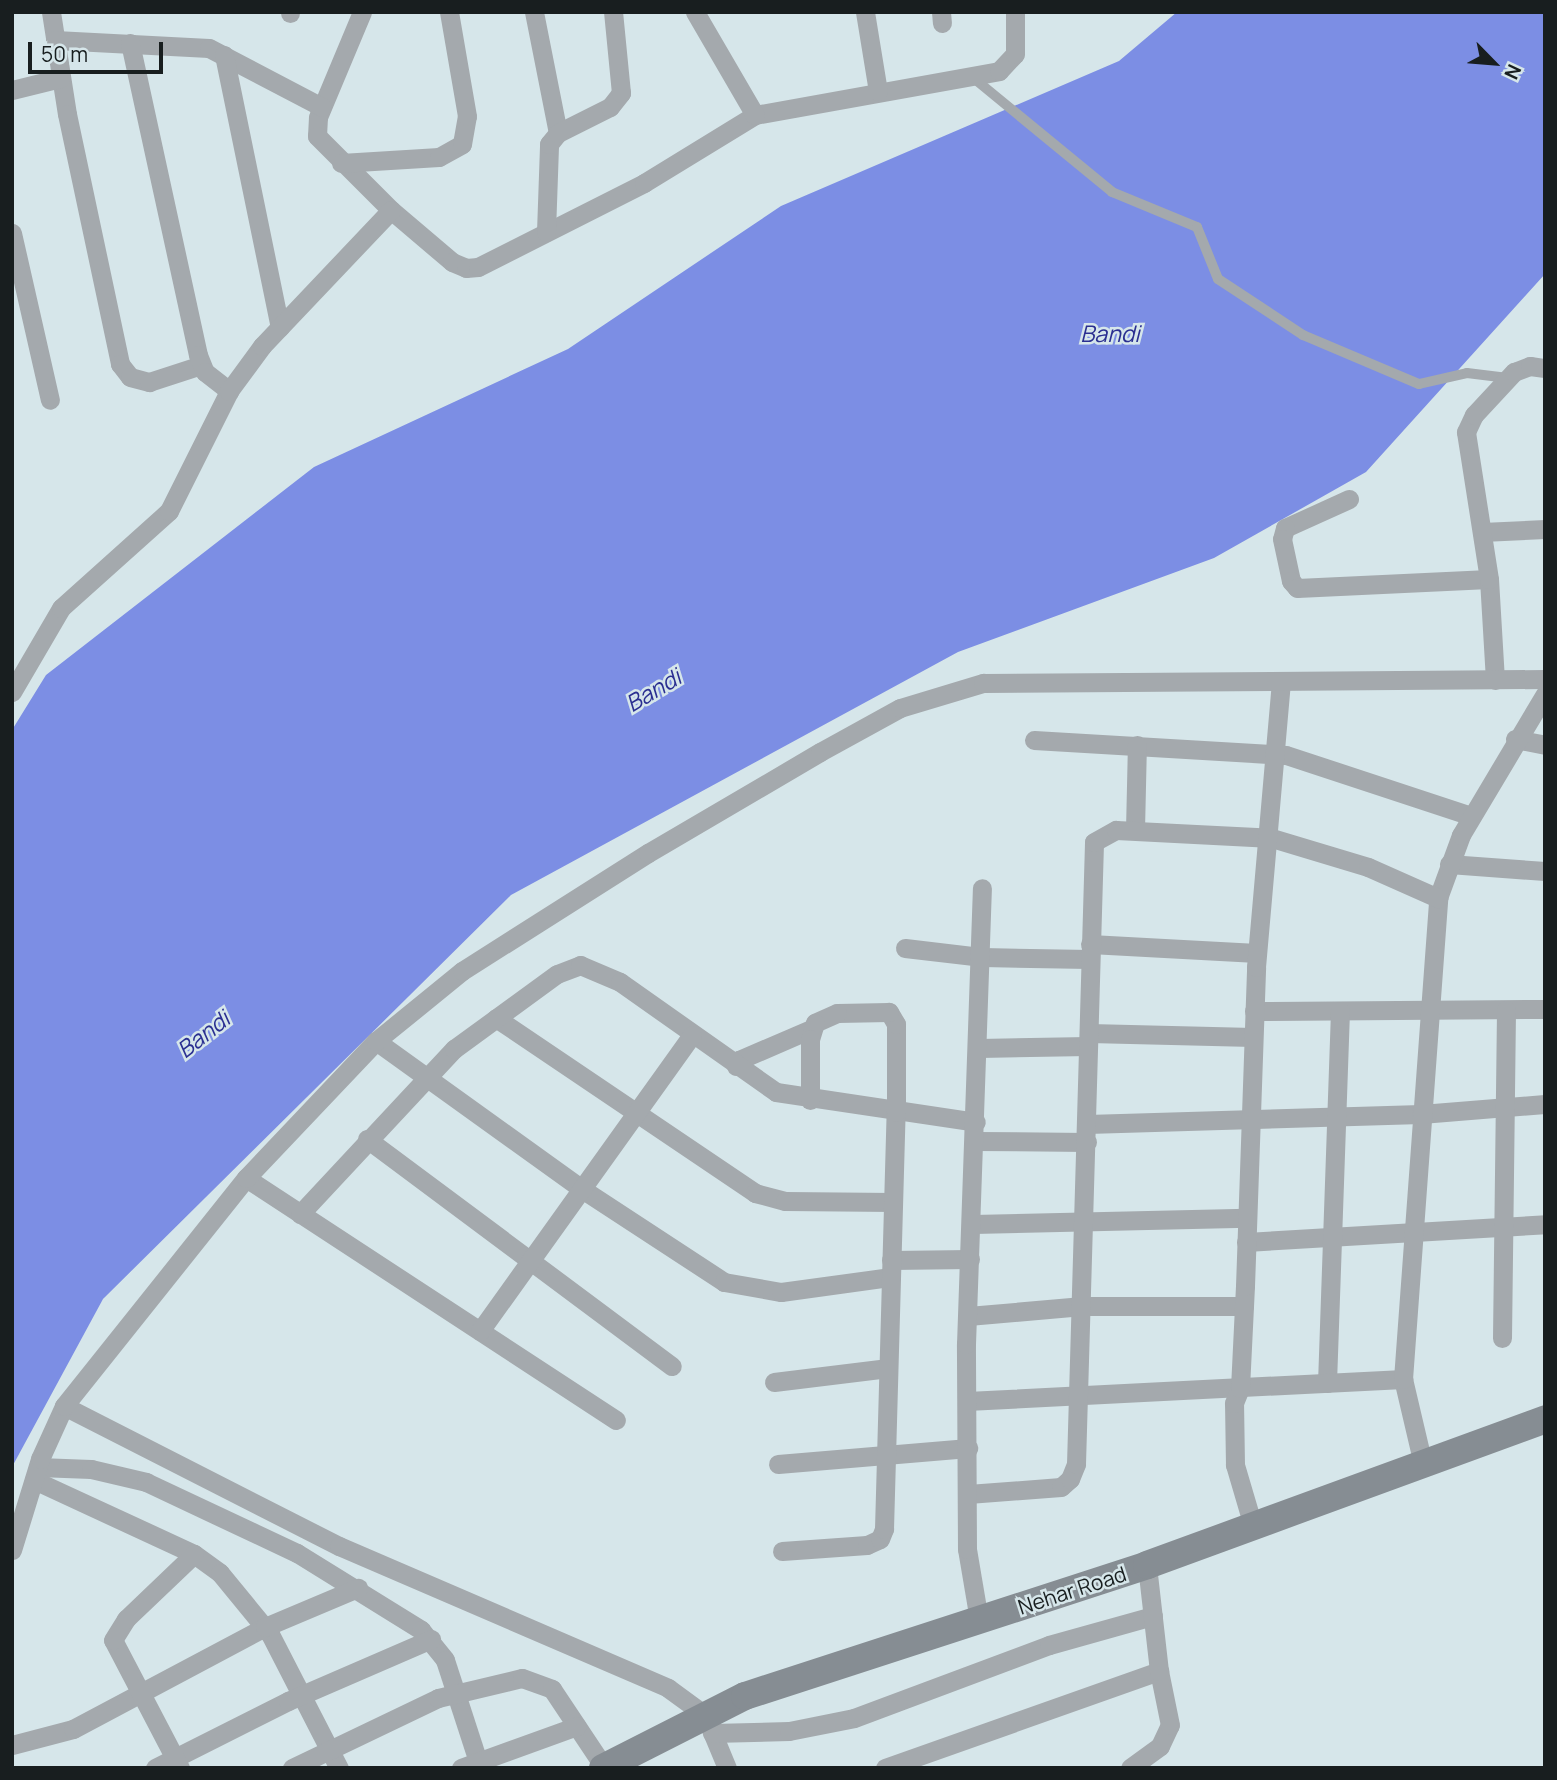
<!DOCTYPE html>
<html>
<head>
<meta charset="utf-8">
<style>
  body { margin:0 }
  #map { position:relative; width:1557px; height:1780px; overflow:hidden; background:#d6e6ea; font-family:Manrope,sans-serif }
  div>[style] { position:absolute }
  .water>* { inset:0; background:#7c8ee4 }
  .lane>* { height:10px; margin:-5px; padding:0 5px; transform-origin:5px; border-radius:5px; background:#a4a9ad }
  .street>* { height:19px; margin:-9.5px; padding:0 9.5px; transform-origin:9.5px; border-radius:9.5px; background:#a4a9ad }
  .secondary>* { height:28px; margin:-14px; padding:0 14px; transform-origin:14px; border-radius:14px; background:#868d93 }
  span { translate:-50% -50%; white-space:nowrap; text-align:center; line-height:1.15; -webkit-text-stroke:5px #d6e6ea; paint-order:stroke }
  .street-label { font-size:21px; color:#181e1f }
  .water-label { font-size:23px; color:#2a2f91; font-style:italic }
  .frame { position:absolute; inset:0; border:14px solid #181e1f; pointer-events:none }
  .north { position:absolute; left:1459px; top:28px; width:70px; height:70px; -webkit-text-stroke:5px #d6e6ea; paint-order:stroke; rotate:115deg; font-size:19px; font-weight:700; line-height:28px; text-align:center; color:#181e1f }
  .north::after { content:''; display:block; margin:auto; width:24px; height:32px; background:#181e1f; clip-path:polygon(50% 0,100% 100%,50% 72%,0 100%) }
  .scale { position:absolute; left:28px; top:42px; width:135px; height:32px; box-sizing:border-box; border:4px solid #181e1f; border-top:0; padding-left:9px; font-size:21px; line-height:24px; white-space:nowrap; color:#181e1f; -webkit-text-stroke:5px #d6e6ea; paint-order:stroke }
</style>
</head>
<body>
<div id="map">
  <div class="water">
    <div style="clip-path:polygon(1177px 12px,1545px 12px,1545px 274px,1366px 472px,1214px 558px,958px 652px,511px 895px,103px 1299px,12px 1467px,12px 730px,46px 675px,314px 467px,568px 349px,781px 206px,1119px 61px)"></div>
  </div>
  <div class="lane">
    <div style="left:971px;top:76px;width:183px;rotate:39.4deg"></div>
    <div style="left:1112px;top:192px;width:92px;rotate:22.4deg"></div>
    <div style="left:1197px;top:227px;width:56px;rotate:68deg"></div>
    <div style="left:1218px;top:279px;width:102px;rotate:33.4deg"></div>
    <div style="left:1303px;top:335px;width:126px;rotate:22.9deg"></div>
    <div style="left:1419px;top:384px;width:49px;rotate:-12.9deg"></div>
    <div style="left:1467px;top:373px;width:41px;rotate:7deg"></div>
  </div>
  <div class="street">
    <div style="left:51px;top:12px;width:103px;rotate:81.1deg"></div>
    <div style="left:67px;top:114px;width:256px;rotate:78deg"></div>
    <div style="left:120px;top:364px;width:16px;rotate:52deg"></div>
    <div style="left:130px;top:377px;width:20px;rotate:15deg"></div>
    <div style="left:149px;top:382px;width:55px;rotate:-18.1deg"></div>
    <div style="left:290px;top:12px;width:1px;rotate:90deg"></div>
    <div style="left:362px;top:12px;width:114px;rotate:112.7deg"></div>
    <div style="left:318px;top:117px;width:19px;rotate:93deg"></div>
    <div style="left:317px;top:136px;width:105px;rotate:45deg"></div>
    <div style="left:391px;top:210px;width:80px;rotate:40.4deg"></div>
    <div style="left:452px;top:262px;width:15px;rotate:23deg"></div>
    <div style="left:466px;top:268px;width:12px;rotate:-5deg"></div>
    <div style="left:478px;top:267px;width:186px;rotate:-26.8deg"></div>
    <div style="left:644px;top:183px;width:130px;rotate:-31.5deg"></div>
    <div style="left:755px;top:115px;width:248px;rotate:-10.2deg"></div>
    <div style="left:999px;top:71px;width:23px;rotate:-47deg"></div>
    <div style="left:1015px;top:54px;width:42px;rotate:-90deg"></div>
    <div style="left:534px;top:12px;width:123px;rotate:78.8deg"></div>
    <div style="left:695px;top:12px;width:119px;rotate:59.8deg"></div>
    <div style="left:865px;top:12px;width:80px;rotate:80.7deg"></div>
    <div style="left:941px;top:12px;width:11px;rotate:85deg"></div>
    <div style="left:55px;top:40px;width:154px;rotate:3deg"></div>
    <div style="left:209px;top:48px;width:127px;rotate:27.6deg"></div>
    <div style="left:130px;top:43px;width:319px;rotate:77.7deg"></div>
    <div style="left:198px;top:355px;width:18px;rotate:68deg"></div>
    <div style="left:205px;top:372px;width:31px;rotate:38deg"></div>
    <div style="left:224px;top:55px;width:278px;rotate:78.4deg"></div>
    <div style="left:12px;top:90px;width:50px;rotate:-13.8deg"></div>
    <div style="left:341px;top:163px;width:98px;rotate:-3.5deg"></div>
    <div style="left:439px;top:157px;width:26px;rotate:-29deg"></div>
    <div style="left:462px;top:144px;width:28px;rotate:-80deg"></div>
    <div style="left:467px;top:116px;width:106px;rotate:-99.8deg"></div>
    <div style="left:546px;top:232px;width:88px;rotate:-88deg"></div>
    <div style="left:549px;top:144px;width:14px;rotate:-51deg"></div>
    <div style="left:558px;top:133px;width:58px;rotate:-26.6deg"></div>
    <div style="left:610px;top:107px;width:18px;rotate:-52deg"></div>
    <div style="left:621px;top:93px;width:81px;rotate:-95.6deg"></div>
    <div style="left:12px;top:233px;width:171px;rotate:77.2deg"></div>
    <div style="left:1349px;top:499px;width:70px;rotate:155.6deg"></div>
    <div style="left:1285px;top:528px;width:11px;rotate:105deg"></div>
    <div style="left:1282px;top:539px;width:43px;rotate:77.9deg"></div>
    <div style="left:1291px;top:581px;width:9px;rotate:49deg"></div>
    <div style="left:1297px;top:588px;width:192px;rotate:-2.7deg"></div>
    <div style="left:1482px;top:532px;width:63px;rotate:-2.7deg"></div>
    <div style="left:1495px;top:680px;width:101px;rotate:-93.4deg"></div>
    <div style="left:1489px;top:579px;width:149px;rotate:-98.9deg"></div>
    <div style="left:1466px;top:432px;width:19px;rotate:-65deg"></div>
    <div style="left:1474px;top:415px;width:59px;rotate:-47.1deg"></div>
    <div style="left:1514px;top:372px;width:17px;rotate:-21deg"></div>
    <div style="left:1530px;top:366px;width:15px;rotate:8deg"></div>
    <div style="left:12px;top:692px;width:97px;rotate:-59.7deg"></div>
    <div style="left:61px;top:608px;width:145px;rotate:-41.9deg"></div>
    <div style="left:169px;top:511px;width:134px;rotate:-63.4deg"></div>
    <div style="left:229px;top:391px;width:56px;rotate:-53.7deg"></div>
    <div style="left:262px;top:346px;width:187px;rotate:-46.5deg"></div>
    <div style="left:1515px;top:739px;width:31px;rotate:11deg"></div>
    <div style="left:1034px;top:740px;width:252px;rotate:3.4deg"></div>
    <div style="left:1286px;top:755px;width:195px;rotate:18.2deg"></div>
    <div style="left:1135px;top:830px;width:85px;rotate:-88.7deg"></div>
    <div style="left:1449px;top:864px;width:96px;rotate:4.2deg"></div>
    <div style="left:1090px;top:944px;width:167px;rotate:3.1deg"></div>
    <div style="left:905px;top:948px;width:78px;rotate:6.7deg"></div>
    <div style="left:982px;top:957px;width:107px;rotate:1.1deg"></div>
    <div style="left:1254px;top:1011px;width:291px;rotate:-0.4deg"></div>
    <div style="left:496px;top:1018px;width:313px;rotate:34deg"></div>
    <div style="left:755px;top:1193px;width:31px;rotate:15deg"></div>
    <div style="left:785px;top:1201px;width:108px;rotate:0.5deg"></div>
    <div style="left:1089px;top:1033px;width:164px;rotate:1.4deg"></div>
    <div style="left:376px;top:1041px;width:254px;rotate:35.7deg"></div>
    <div style="left:582px;top:1189px;width:170px;rotate:33.2deg"></div>
    <div style="left:724px;top:1282px;width:58px;rotate:10deg"></div>
    <div style="left:781px;top:1292px;width:111px;rotate:-7.8deg"></div>
    <div style="left:979px;top:1048px;width:109px;rotate:-1.1deg"></div>
    <div style="left:736px;top:1066px;width:7px;rotate:-63deg"></div>
    <div style="left:739px;top:1060px;width:78px;rotate:-23.3deg"></div>
    <div style="left:1087px;top:1124px;width:334px;rotate:-1.7deg"></div>
    <div style="left:1421px;top:1114px;width:124px;rotate:-4.6deg"></div>
    <div style="left:367px;top:1139px;width:380px;rotate:36.7deg"></div>
    <div style="left:975px;top:1141px;width:112px;rotate:0.5deg"></div>
    <div style="left:246px;top:1178px;width:442px;rotate:33.2deg"></div>
    <div style="left:300px;top:1214px;width:226px;rotate:-47deg"></div>
    <div style="left:454px;top:1049px;width:127px;rotate:-36.1deg"></div>
    <div style="left:557px;top:974px;width:25px;rotate:-21deg"></div>
    <div style="left:580px;top:965px;width:43px;rotate:23deg"></div>
    <div style="left:620px;top:982px;width:191px;rotate:35.2deg"></div>
    <div style="left:776px;top:1092px;width:202px;rotate:8.5deg"></div>
    <div style="left:973px;top:1224px;width:274px;rotate:-1.3deg"></div>
    <div style="left:1246px;top:1242px;width:300px;rotate:-3.4deg"></div>
    <div style="left:891px;top:1260px;width:79px;rotate:-0.7deg"></div>
    <div style="left:968px;top:1316px;width:115px;rotate:-5deg"></div>
    <div style="left:1083px;top:1306px;width:161px"></div>
    <div style="left:480px;top:1331px;width:364px;rotate:-54.4deg"></div>
    <div style="left:1502px;top:1338px;width:328px;rotate:-89.3deg"></div>
    <div style="left:774px;top:1382px;width:115px;rotate:-7deg"></div>
    <div style="left:1327px;top:1383px;width:372px;rotate:-88deg"></div>
    <div style="left:967px;top:1401px;width:437px;rotate:-2.9deg"></div>
    <div style="left:64px;top:1406px;width:309px;rotate:27deg"></div>
    <div style="left:339px;top:1546px;width:358px;rotate:23.3deg"></div>
    <div style="left:668px;top:1688px;width:46px;rotate:36.1deg"></div>
    <div style="left:705px;top:1715px;width:57px;rotate:67.5deg"></div>
    <div style="left:778px;top:1464px;width:191px;rotate:-4.8deg"></div>
    <div style="left:1423px;top:1464px;width:87px;rotate:-103.2deg"></div>
    <div style="left:1403px;top:1379px;width:482px;rotate:-85.8deg"></div>
    <div style="left:1438px;top:898px;width:67px;rotate:-69.9deg"></div>
    <div style="left:1461px;top:835px;width:164px;rotate:-59.2deg"></div>
    <div style="left:38px;top:1467px;width:53px;rotate:2.2deg"></div>
    <div style="left:91px;top:1469px;width:57px;rotate:13.3deg"></div>
    <div style="left:146px;top:1482px;width:167px;rotate:25.2deg"></div>
    <div style="left:297px;top:1553px;width:146px;rotate:31.8deg"></div>
    <div style="left:421px;top:1630px;width:38px;rotate:51deg"></div>
    <div style="left:445px;top:1660px;width:114px;rotate:72deg"></div>
    <div style="left:34px;top:1480px;width:176px;rotate:24.8deg"></div>
    <div style="left:194px;top:1554px;width:32px;rotate:36deg"></div>
    <div style="left:220px;top:1573px;width:79px;rotate:50.7deg"></div>
    <div style="left:270px;top:1634px;width:151px;rotate:62.8deg"></div>
    <div style="left:968px;top:1494px;width:93px;rotate:-4.3deg"></div>
    <div style="left:1061px;top:1487px;width:12px;rotate:-42deg"></div>
    <div style="left:1070px;top:1479px;width:16px;rotate:-68deg"></div>
    <div style="left:1076px;top:1464px;width:622px;rotate:-88.34deg"></div>
    <div style="left:1094px;top:842px;width:25px;rotate:-29deg"></div>
    <div style="left:1116px;top:830px;width:156px;rotate:2.9deg"></div>
    <div style="left:1272px;top:838px;width:100px;rotate:16.8deg"></div>
    <div style="left:1368px;top:867px;width:77px;rotate:23.9deg"></div>
    <div style="left:1253px;top:1526px;width:64px;rotate:-106.4deg"></div>
    <div style="left:1235px;top:1465px;width:62px;rotate:-90.9deg"></div>
    <div style="left:1234px;top:1403px;width:16px;rotate:-68deg"></div>
    <div style="left:1240px;top:1388px;width:102px;rotate:-87.2deg"></div>
    <div style="left:1245px;top:1286px;width:319px;rotate:-88deg"></div>
    <div style="left:1256px;top:967px;width:285px;rotate:-85deg"></div>
    <div style="left:12px;top:1550px;width:95px;rotate:-72.9deg"></div>
    <div style="left:40px;top:1459px;width:58px;rotate:-65.6deg"></div>
    <div style="left:64px;top:1406px;width:292px;rotate:-51.4deg"></div>
    <div style="left:246px;top:1178px;width:189px;rotate:-46.5deg"></div>
    <div style="left:376px;top:1041px;width:111px;rotate:-39.1deg"></div>
    <div style="left:462px;top:971px;width:220px;rotate:-32.4deg"></div>
    <div style="left:648px;top:853px;width:199px;rotate:-30.4deg"></div>
    <div style="left:820px;top:752px;width:91px;rotate:-28.8deg"></div>
    <div style="left:900px;top:708px;width:87px;rotate:-16.8deg"></div>
    <div style="left:983px;top:683px;width:562px;rotate:-0.41deg"></div>
    <div style="left:782px;top:1551px;width:85px;rotate:-4deg"></div>
    <div style="left:867px;top:1545px;width:14px;rotate:-25deg"></div>
    <div style="left:880px;top:1539px;width:11px;rotate:-68deg"></div>
    <div style="left:884px;top:1529px;width:417px;rotate:-88.4deg"></div>
    <div style="left:896px;top:1112px;width:88px;rotate:-90deg"></div>
    <div style="left:896px;top:1024px;width:14px;rotate:-120deg"></div>
    <div style="left:889px;top:1012px;width:52px;rotate:178.9deg"></div>
    <div style="left:837px;top:1013px;width:24px;rotate:156deg"></div>
    <div style="left:815px;top:1023px;width:17px;rotate:107deg"></div>
    <div style="left:810px;top:1039px;width:61px;rotate:90deg"></div>
    <div style="left:979px;top:1620px;width:72px;rotate:-99.6deg"></div>
    <div style="left:967px;top:1549px;width:205px;rotate:-90.3deg"></div>
    <div style="left:966px;top:1344px;width:456px;rotate:-88deg"></div>
    <div style="left:712px;top:1733px;width:77px;rotate:-1.5deg"></div>
    <div style="left:789px;top:1731px;width:66px;rotate:-11.3deg"></div>
    <div style="left:854px;top:1718px;width:208px;rotate:-20.5deg"></div>
    <div style="left:1049px;top:1645px;width:108px;rotate:-15.6deg"></div>
    <div style="left:12px;top:1745px;width:63px;rotate:-14.7deg"></div>
    <div style="left:73px;top:1729px;width:217px;rotate:-28deg"></div>
    <div style="left:265px;top:1627px;width:101px;rotate:-22.8deg"></div>
    <div style="left:155px;top:1768px;width:149px;rotate:-26.7deg"></div>
    <div style="left:288px;top:1701px;width:156px;rotate:-23.4deg"></div>
    <div style="left:180px;top:1768px;width:144px;rotate:-117.6deg"></div>
    <div style="left:113px;top:1640px;width:25px;rotate:-58deg"></div>
    <div style="left:126px;top:1619px;width:94px;rotate:-43.7deg"></div>
    <div style="left:292px;top:1768px;width:162px;rotate:-25.6deg"></div>
    <div style="left:438px;top:1698px;width:86px;rotate:-13.4deg"></div>
    <div style="left:522px;top:1678px;width:32px;rotate:20deg"></div>
    <div style="left:552px;top:1689px;width:94px;rotate:56.3deg"></div>
    <div style="left:461px;top:1768px;width:123px;rotate:-19.9deg"></div>
    <div style="left:885px;top:1768px;width:291px;rotate:-19.5deg"></div>
    <div style="left:1130px;top:1768px;width:37px;rotate:-36deg"></div>
    <div style="left:1160px;top:1746px;width:23px;rotate:-65deg"></div>
    <div style="left:1170px;top:1725px;width:55px;rotate:-101.5deg"></div>
    <div style="left:1159px;top:1671px;width:107px;rotate:-96.5deg"></div>
  </div>
  <div class="secondary">
    <div style="left:603px;top:1768px;width:159px;rotate:-26.9deg"></div>
    <div style="left:745px;top:1696px;width:423px;rotate:-18deg"></div>
    <div style="left:1147px;top:1565px;width:424px;rotate:-20.1deg"></div>
  </div>
  <div class="street-label">
    <span style="left:1072px;top:1590px;rotate:-18deg">Nehar Road</span>
  </div>
  <div class="water-label">
    <span style="left:1110px;top:333px">Bandi</span>
    <span style="left:653px;top:690px;rotate:-31deg">Bandi</span>
    <span style="left:203px;top:1034px;rotate:-38deg">Bandi</span>
  </div>
  <div class="frame"></div>
  <div class="north">N</div>
  <div class="scale">50 m</div>
</div>
</body>
</html>
